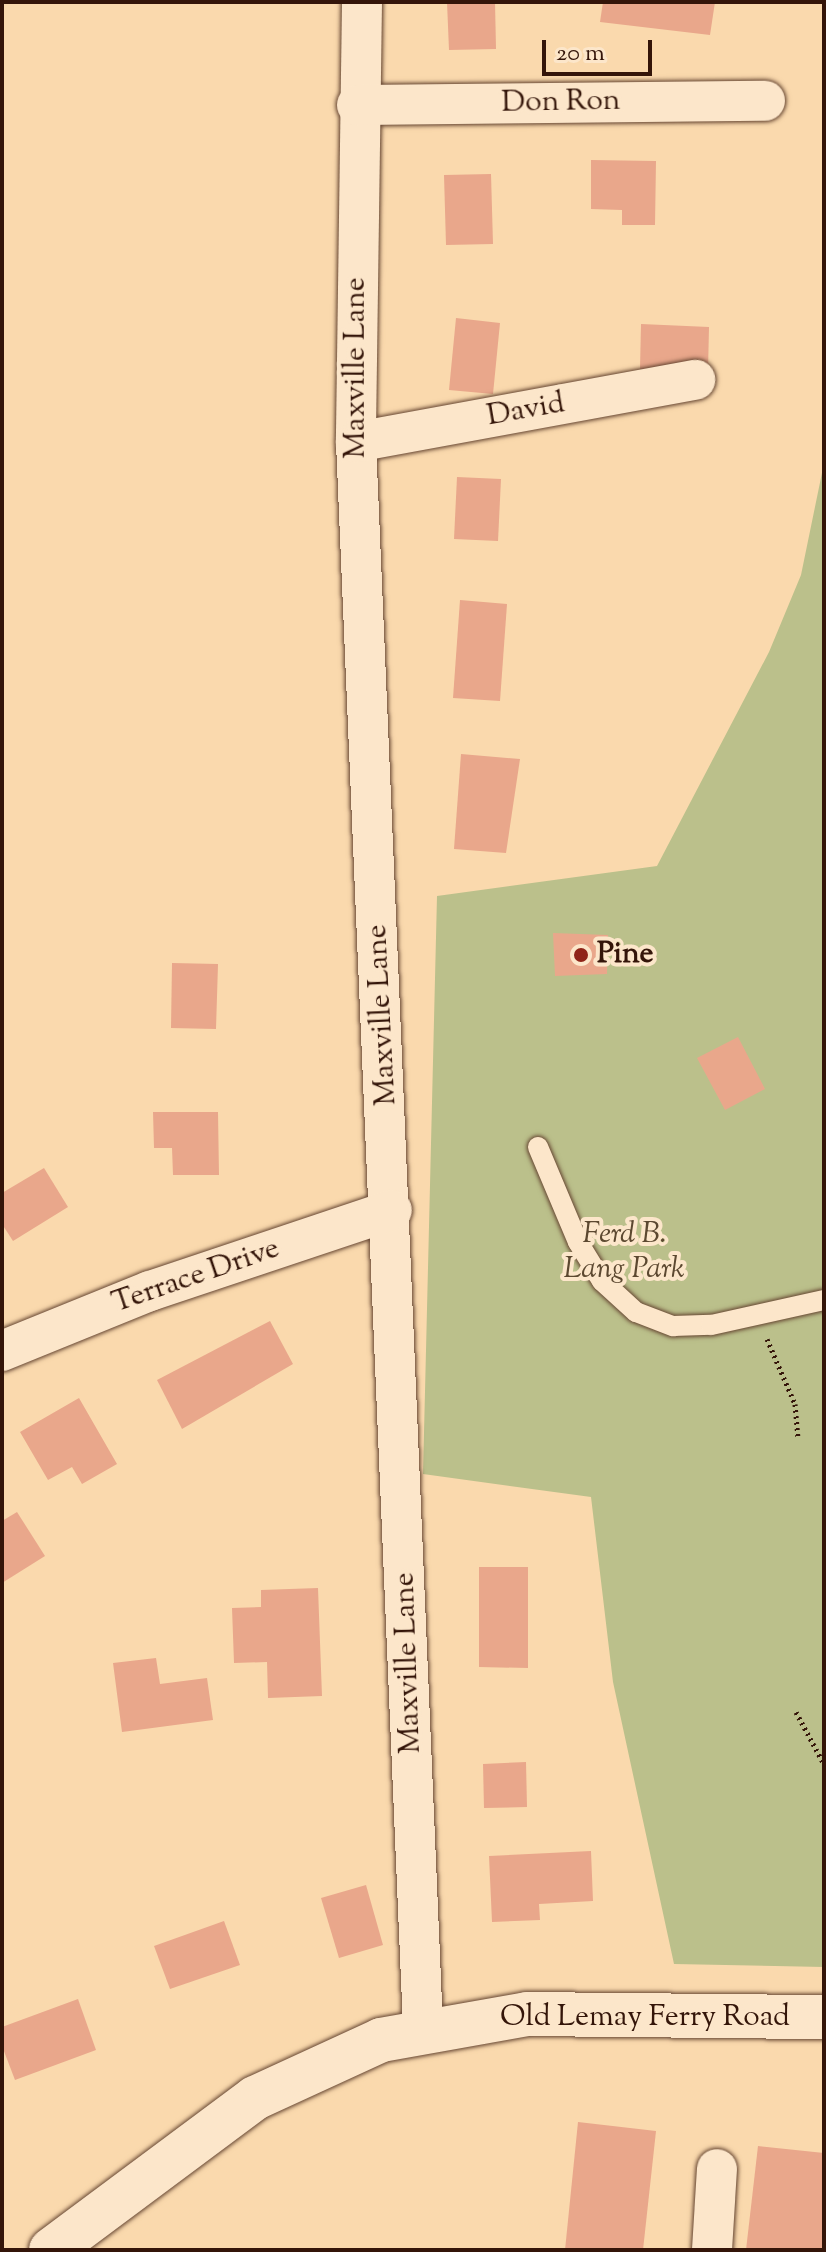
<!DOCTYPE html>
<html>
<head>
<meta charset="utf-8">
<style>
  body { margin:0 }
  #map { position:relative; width:826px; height:2252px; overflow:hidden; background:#fad9ad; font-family:"Sorts Mill Goudy",serif }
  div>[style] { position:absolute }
  .green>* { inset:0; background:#bbc08b }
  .building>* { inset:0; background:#e9a78b }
  .path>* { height:5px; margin-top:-2.5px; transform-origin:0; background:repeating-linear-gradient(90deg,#341509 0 2px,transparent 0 6px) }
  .roads { filter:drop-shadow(0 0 2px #664632) drop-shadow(0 0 2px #664632) }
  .service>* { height:20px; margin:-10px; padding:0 10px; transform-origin:10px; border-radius:10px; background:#fce6ca }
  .minor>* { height:40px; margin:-20px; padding:0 20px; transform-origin:20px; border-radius:20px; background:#fce6ca }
  .secondary>* { height:44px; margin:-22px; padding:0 22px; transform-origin:22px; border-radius:22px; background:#fce6ca }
  .dots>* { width:22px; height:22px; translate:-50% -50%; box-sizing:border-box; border:4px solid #fce6ca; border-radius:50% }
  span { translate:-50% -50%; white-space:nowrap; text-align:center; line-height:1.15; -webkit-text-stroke:8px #fce6ca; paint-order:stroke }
  .street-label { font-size:30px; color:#341509 }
  .poi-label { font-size:30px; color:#341509; font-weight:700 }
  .left { translate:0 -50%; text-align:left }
  .park-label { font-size:30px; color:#5c4830; font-style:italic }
  .frame { position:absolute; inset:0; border:4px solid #341509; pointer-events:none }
  .scale { position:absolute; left:542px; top:40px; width:110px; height:36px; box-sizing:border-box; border:4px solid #341509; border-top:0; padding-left:10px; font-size:24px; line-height:28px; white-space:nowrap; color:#341509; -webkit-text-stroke:6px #fce6ca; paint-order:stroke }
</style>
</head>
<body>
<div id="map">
  <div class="green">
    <div style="clip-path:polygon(824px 463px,824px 1967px,674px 1964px,613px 1682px,591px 1497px,423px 1474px,437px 896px,657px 866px,769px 652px,801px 575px)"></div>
  </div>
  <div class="building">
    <div style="clip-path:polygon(447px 2px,495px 2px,496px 49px,449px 50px)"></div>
    <div style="clip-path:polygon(603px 2px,715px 2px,710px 35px,600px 22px)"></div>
    <div style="clip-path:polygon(591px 160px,656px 161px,655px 225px,622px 225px,622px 210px,591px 209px)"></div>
    <div style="clip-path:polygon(491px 174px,493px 244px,446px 245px,444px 175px)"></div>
    <div style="clip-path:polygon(456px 318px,500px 323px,493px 394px,449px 390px)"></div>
    <div style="clip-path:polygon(641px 324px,709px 327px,708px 371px,640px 369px)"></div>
    <div style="clip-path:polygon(457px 477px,501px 479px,498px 541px,454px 539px)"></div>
    <div style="clip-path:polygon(460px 600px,507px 604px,500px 701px,453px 698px)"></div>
    <div style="clip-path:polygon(461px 754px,520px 759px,506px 853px,454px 849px)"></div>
    <div style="clip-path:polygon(553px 933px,608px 935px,607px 974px,555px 976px)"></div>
    <div style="clip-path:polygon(172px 963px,218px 964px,216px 1029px,171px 1028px)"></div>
    <div style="clip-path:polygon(738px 1037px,765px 1089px,725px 1110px,697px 1058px)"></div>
    <div style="clip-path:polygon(153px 1112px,218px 1112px,219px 1175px,173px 1175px,172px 1148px,154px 1148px)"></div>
    <div style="clip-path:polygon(44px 1168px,68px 1207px,13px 1241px,2px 1224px,2px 1193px)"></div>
    <div style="clip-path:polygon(270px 1321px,293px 1364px,182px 1429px,157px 1380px)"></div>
    <div style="clip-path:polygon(79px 1398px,117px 1464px,82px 1484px,72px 1467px,48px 1480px,20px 1432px)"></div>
    <div style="clip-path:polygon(17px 1512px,45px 1556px,2px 1583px,2px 1521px)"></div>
    <div style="clip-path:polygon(479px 1567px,528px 1567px,528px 1668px,479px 1667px)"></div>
    <div style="clip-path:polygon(318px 1588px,322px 1696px,268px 1698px,267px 1662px,234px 1663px,232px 1608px,261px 1607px,261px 1590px)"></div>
    <div style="clip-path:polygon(156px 1658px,160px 1684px,207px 1678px,213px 1720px,122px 1732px,113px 1663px)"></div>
    <div style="clip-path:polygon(526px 1762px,527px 1807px,484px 1808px,483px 1764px)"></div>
    <div style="clip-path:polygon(591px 1851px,593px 1901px,539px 1904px,540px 1920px,492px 1922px,489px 1856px)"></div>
    <div style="clip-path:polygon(366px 1885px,383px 1945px,339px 1958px,321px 1898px)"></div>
    <div style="clip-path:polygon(224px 1921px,240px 1965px,170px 1989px,154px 1946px)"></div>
    <div style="clip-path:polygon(78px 1999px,96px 2050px,15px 2080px,2px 2046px,2px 2027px)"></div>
    <div style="clip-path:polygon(578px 2122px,656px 2131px,643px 2250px,565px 2250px)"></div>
    <div style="clip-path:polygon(758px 2146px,824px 2153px,824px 2250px,746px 2250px)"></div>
  </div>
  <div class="path">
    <div style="left:767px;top:1339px;width:71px;rotate:66.7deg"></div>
    <div style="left:795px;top:1404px;width:35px;rotate:85deg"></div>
    <div style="left:796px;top:1712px;width:59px;rotate:61.7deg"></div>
  </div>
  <div class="roads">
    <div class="service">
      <div style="left:538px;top:1147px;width:103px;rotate:67.2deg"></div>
      <div style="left:578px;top:1242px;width:46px;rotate:58.4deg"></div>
      <div style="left:602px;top:1281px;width:46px;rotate:42.4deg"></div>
      <div style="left:636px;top:1312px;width:40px;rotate:21deg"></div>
      <div style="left:673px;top:1326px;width:38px;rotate:-2deg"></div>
      <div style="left:711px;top:1325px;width:116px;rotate:-12.5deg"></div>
    </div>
    <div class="minor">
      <div style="left:362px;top:2px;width:440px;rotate:90.8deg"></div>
      <div style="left:356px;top:442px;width:1588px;rotate:87.58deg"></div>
      <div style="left:357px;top:105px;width:408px;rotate:-0.6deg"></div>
      <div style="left:356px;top:442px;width:345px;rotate:-10.4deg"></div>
      <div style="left:2px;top:1351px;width:160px;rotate:-22.1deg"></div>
      <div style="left:150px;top:1291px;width:255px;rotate:-18.5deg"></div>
      <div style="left:712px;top:2250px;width:81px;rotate:-86.5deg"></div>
    </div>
    <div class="secondary">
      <div style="left:51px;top:2250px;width:254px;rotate:-36.7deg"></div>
      <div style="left:255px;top:2098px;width:139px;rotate:-24.7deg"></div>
      <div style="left:381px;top:2040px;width:148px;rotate:-10.1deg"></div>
      <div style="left:527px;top:2014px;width:297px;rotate:0.6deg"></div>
    </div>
  </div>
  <div class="dots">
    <div style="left:581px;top:955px;background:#8f2418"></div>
  </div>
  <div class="street-label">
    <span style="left:561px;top:103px;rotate:-1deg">Don Ron</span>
    <span style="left:357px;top:368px;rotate:-90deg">Maxville Lane</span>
    <span style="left:526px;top:411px;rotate:-10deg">David</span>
    <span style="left:383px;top:1015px;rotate:-93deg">Maxville Lane</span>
    <span style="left:196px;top:1277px;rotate:-19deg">Terrace Drive</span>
    <span style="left:409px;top:1663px;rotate:-92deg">Maxville Lane</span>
    <span style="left:645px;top:2018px">Old Lemay Ferry Road</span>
  </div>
  <div class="poi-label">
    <span class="left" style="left:597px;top:955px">Pine</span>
  </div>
  <div class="park-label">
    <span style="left:624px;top:1252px">Ferd B.<br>Lang Park</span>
  </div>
  <div class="frame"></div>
  <div class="scale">20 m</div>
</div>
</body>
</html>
